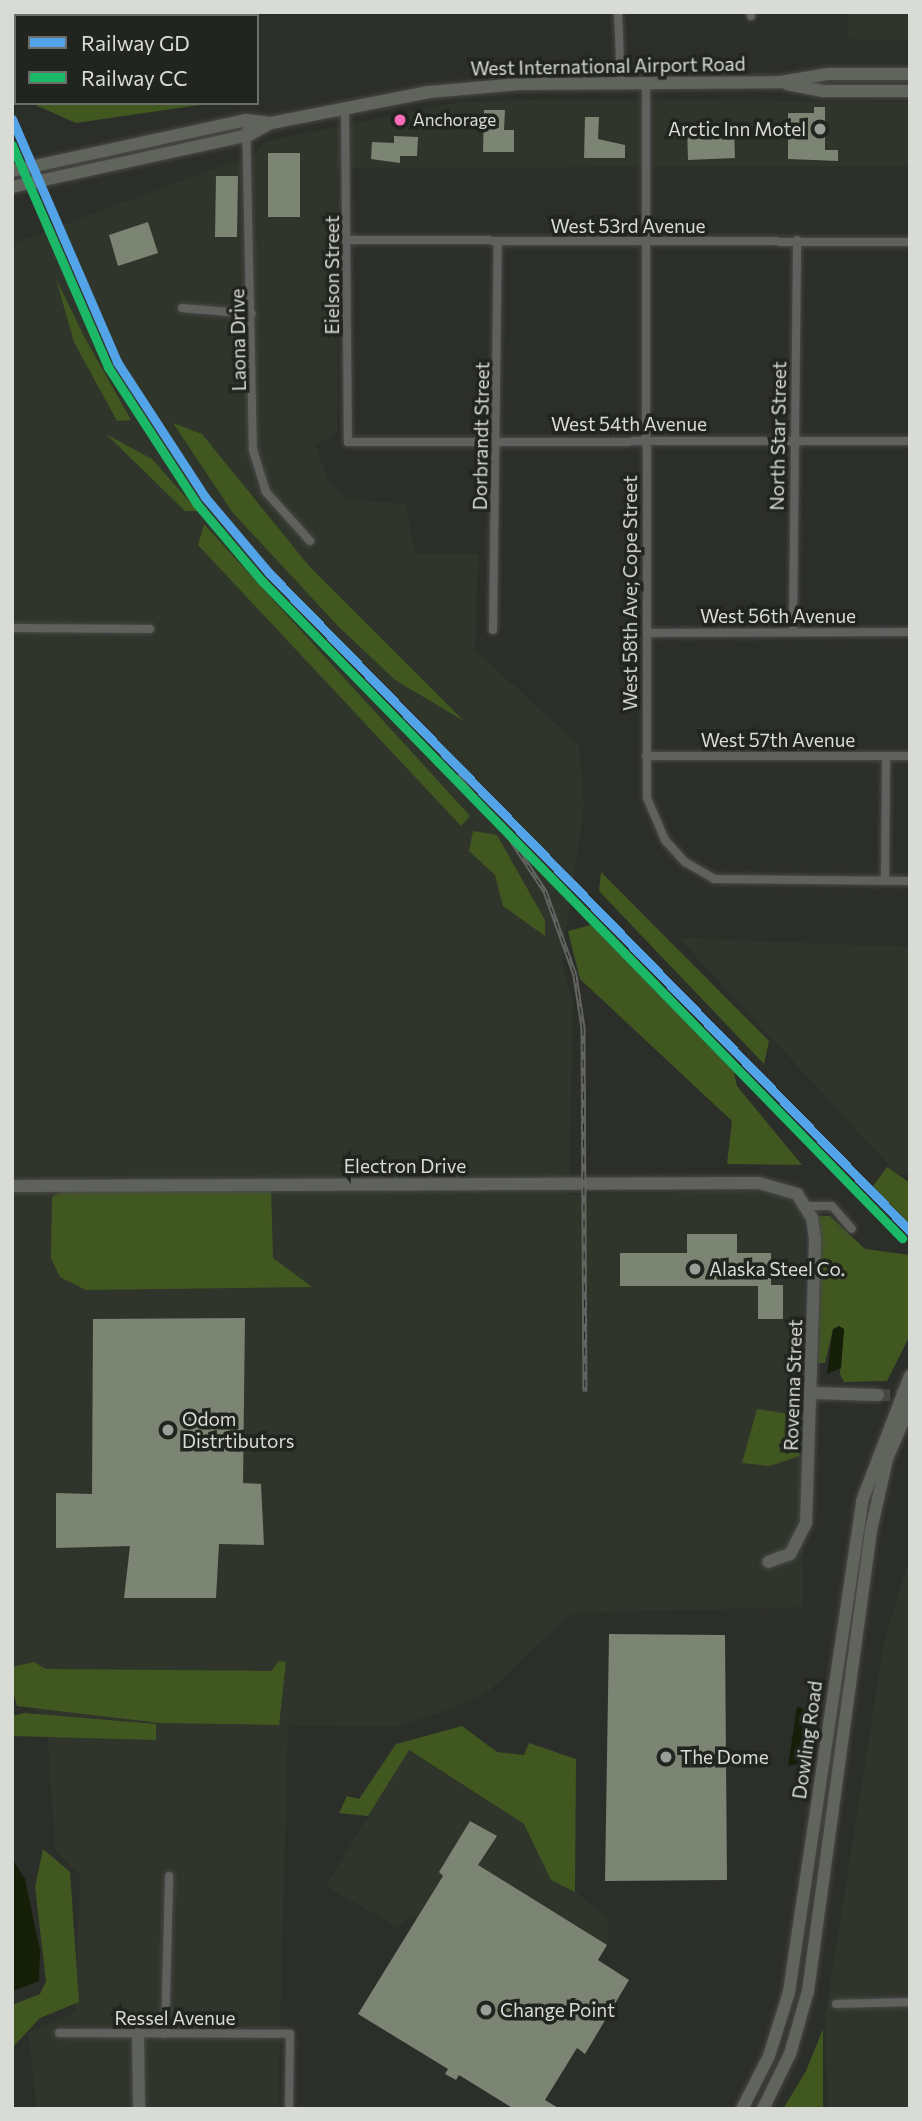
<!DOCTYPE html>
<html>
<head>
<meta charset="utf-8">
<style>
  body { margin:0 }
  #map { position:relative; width:922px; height:2121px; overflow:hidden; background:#2c2e2a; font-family:Commissioner,sans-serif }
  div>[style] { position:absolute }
  .built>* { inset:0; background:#30352b }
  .green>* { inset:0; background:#415720 }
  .water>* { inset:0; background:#151f08 }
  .building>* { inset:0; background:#7c8473 }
  .secondary-tunnel>* { height:12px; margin-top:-6px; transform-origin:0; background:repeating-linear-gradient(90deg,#464844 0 12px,transparent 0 18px) }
  .roads { filter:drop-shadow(0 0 2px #484947) drop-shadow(0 0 2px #484947) }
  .street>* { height:8px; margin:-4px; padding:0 4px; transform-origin:4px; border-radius:4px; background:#60615e }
  .secondary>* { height:12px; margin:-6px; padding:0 6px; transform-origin:6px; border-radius:6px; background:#5f615d }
  .primary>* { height:12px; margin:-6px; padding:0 6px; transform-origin:6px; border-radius:6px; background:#60645c }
  .rail>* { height:5px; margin-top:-2.5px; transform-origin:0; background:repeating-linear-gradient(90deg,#22251f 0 8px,#626461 0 16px); box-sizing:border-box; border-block:2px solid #626461 }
  .rail-1>* { height:9px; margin:-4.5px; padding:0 4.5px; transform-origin:4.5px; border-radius:4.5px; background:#53a3e8 }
  .rail-2>* { height:9px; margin:-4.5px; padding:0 4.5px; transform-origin:4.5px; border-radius:4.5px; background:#1ab867 }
  .dots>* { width:19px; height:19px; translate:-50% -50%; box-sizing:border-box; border:4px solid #22251f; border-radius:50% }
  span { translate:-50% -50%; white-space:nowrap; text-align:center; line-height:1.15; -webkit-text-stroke:7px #22251f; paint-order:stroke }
  .bus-label { font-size:17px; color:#d9dbd7 }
  .left { translate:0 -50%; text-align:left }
  .street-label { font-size:19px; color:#d9dbd7 }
  .poi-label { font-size:19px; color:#d9dbd7 }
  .right { translate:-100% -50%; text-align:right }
  .frame { position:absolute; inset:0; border:14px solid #d9dbd7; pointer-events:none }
  .legend { position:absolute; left:14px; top:14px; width:245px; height:91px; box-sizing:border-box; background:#22251f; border:2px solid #6b6e69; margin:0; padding:9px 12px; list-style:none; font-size:21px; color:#d9dbd7 }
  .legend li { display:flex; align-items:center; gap:14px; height:35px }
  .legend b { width:35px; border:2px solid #6b6e69 }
</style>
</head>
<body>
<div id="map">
  <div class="built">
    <div style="clip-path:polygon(848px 12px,910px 12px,910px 41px,847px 39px)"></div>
    <div style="clip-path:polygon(531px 100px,910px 102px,910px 166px,337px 168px,337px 432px,315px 445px,329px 481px,346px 499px,405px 504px,415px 553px,478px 554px,475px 650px,579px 745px,584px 807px,562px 961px,573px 1002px,569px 1195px,749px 1191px,786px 1197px,799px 1206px,804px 1219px,803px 1607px,571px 1613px,489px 1691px,451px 1709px,397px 1726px,288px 1725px,278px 2109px,37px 2109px,28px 2033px,75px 2012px,80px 1875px,55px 1850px,48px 1740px,12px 1663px,12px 244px,238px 160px,250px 163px,263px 142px,460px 102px)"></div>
    <div style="clip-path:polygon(679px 938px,910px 947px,910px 1174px,897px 1174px)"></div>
    <div style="clip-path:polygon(910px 1555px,910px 2109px,828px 2109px,825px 2017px,884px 1643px)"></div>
    <div style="clip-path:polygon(408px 1750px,526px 1826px,561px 1880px,609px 1919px,607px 1945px,570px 2007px,411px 1915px,397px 1927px,326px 1886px)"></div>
  </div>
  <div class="green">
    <div style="clip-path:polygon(31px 103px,213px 103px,76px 123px)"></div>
    <div style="clip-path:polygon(56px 279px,85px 338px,131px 420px,117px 421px,74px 342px)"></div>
    <div style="clip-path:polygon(173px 423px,202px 434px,309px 566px,464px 721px,395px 680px,337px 625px,233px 513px)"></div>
    <div style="clip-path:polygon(106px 434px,152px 459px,198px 511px,185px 511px)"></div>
    <div style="clip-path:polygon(204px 524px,470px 816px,461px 826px,198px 545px)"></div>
    <div style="clip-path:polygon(473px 831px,497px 835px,545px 920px,545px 936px,503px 906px,495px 875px,469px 851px)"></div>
    <div style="clip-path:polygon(601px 872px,769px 1041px,764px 1064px,599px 891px)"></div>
    <div style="clip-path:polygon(591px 925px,734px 1072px,737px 1086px,802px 1165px,727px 1164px,732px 1121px,580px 979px,568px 931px)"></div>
    <div style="clip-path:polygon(887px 1167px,910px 1183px,910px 1225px,873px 1186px)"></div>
    <div style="clip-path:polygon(66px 1188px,271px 1190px,273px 1258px,312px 1287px,86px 1290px,60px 1277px,51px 1258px,52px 1197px)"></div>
    <div style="clip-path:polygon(816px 1216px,830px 1216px,865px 1249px,910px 1255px,910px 1335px,887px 1381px,844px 1382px,840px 1374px,844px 1329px,833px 1329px,825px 1363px,818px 1363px,821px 1240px)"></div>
    <div style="clip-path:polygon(757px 1409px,789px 1414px,802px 1443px,799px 1456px,770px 1466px,742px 1463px)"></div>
    <div style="clip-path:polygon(279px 1661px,286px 1662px,279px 1725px,160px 1723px,17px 1706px,12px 1686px,12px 1667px,34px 1662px,46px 1669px,271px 1671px)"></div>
    <div style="clip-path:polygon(24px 1713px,156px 1724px,156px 1740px,12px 1736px,12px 1716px)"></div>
    <div style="clip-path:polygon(462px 1726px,497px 1752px,524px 1755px,529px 1743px,576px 1759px,575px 1892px,551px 1880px,524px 1824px,409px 1750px,368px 1816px,339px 1813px,347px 1796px,359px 1799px,396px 1744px)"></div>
    <div style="clip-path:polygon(43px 1849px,70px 1872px,79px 2002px,40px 2018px,12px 2048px,12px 2005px,40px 1994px,46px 1981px,35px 1887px)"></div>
    <div style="clip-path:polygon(823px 2029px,823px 2109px,783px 2109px,806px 2071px)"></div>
  </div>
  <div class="water">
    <div style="clip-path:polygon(839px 1326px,844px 1329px,841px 1368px,827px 1374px,833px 1329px)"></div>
    <div style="clip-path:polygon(797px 1707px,803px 1708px,801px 1763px,788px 1766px)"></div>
    <div style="clip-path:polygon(12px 1858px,25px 1879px,40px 1951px,39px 1981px,13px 1991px)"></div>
  </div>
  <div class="building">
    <div style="clip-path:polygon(814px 107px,825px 107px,825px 150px,838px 150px,838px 161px,788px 159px,788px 113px,814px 113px)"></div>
    <div style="clip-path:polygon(484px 110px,505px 110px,504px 130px,514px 130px,514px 152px,483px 152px)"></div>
    <div style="clip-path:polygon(585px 117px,599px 117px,598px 139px,625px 145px,625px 158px,584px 158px)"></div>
    <div style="clip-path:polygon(734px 127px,735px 158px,688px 160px,687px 129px)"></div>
    <div style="clip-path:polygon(394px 136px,418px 137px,417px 156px,400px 156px,400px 163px,371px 159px,372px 142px,394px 143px)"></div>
    <div style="clip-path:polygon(268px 153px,300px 153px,300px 217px,268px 217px)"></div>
    <div style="clip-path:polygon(216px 176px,238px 176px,237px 237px,215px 237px)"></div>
    <div style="clip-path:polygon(148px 222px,158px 253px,118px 266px,109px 235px)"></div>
    <div style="clip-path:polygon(687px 1234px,737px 1234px,737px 1253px,771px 1253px,771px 1285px,783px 1285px,783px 1319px,758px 1319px,758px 1286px,620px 1286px,620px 1253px,687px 1253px)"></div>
    <div style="clip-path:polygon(245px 1318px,243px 1483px,261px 1484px,264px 1545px,219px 1544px,216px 1598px,124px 1598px,130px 1546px,56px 1548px,56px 1493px,92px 1494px,93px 1319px)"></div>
    <div style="clip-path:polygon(609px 1634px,725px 1635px,727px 1880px,605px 1881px)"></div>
    <div style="clip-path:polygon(470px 1821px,497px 1836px,478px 1865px,607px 1945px,598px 1960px,629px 1980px,585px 2054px,577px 2048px,545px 2100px,560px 2109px,514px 2109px,459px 2075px,456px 2080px,445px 2074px,448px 2069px,358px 2014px,443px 1876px,439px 1872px)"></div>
  </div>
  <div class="secondary-tunnel">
    <div style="left:878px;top:1395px;width:32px"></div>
  </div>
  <div class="roads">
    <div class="street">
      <div style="left:90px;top:12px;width:8px;rotate:30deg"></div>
      <div style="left:618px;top:12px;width:71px;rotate:87.6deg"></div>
      <div style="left:751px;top:12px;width:4px;rotate:90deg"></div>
      <div style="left:195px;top:16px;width:6px;rotate:-45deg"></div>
      <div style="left:646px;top:83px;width:715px;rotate:89.92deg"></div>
      <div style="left:647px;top:798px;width:46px;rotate:66.8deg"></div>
      <div style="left:665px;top:840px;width:30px;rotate:48deg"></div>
      <div style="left:685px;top:862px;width:34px;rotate:30deg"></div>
      <div style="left:714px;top:879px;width:196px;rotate:0.6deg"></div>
      <div style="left:345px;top:107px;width:335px;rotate:89.5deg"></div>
      <div style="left:348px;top:442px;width:562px;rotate:-0.1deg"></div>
      <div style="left:246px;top:120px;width:330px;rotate:88.8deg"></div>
      <div style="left:253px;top:450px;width:44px;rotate:72.8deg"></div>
      <div style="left:266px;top:492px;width:66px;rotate:48.1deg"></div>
      <div style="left:347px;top:240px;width:563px;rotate:0.2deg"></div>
      <div style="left:182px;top:308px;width:70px;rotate:4.9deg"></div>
      <div style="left:12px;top:628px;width:138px;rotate:0.4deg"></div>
      <div style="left:493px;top:630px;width:387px;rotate:-89.3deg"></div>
      <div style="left:793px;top:631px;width:391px;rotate:-89.4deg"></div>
      <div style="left:647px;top:633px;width:263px;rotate:-0.2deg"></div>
      <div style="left:646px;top:756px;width:264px"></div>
      <div style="left:885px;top:880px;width:124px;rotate:-89.5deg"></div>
      <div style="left:804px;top:1206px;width:28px"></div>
      <div style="left:832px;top:1206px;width:30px;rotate:49deg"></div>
      <div style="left:836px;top:2004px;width:74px;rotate:-1.5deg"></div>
      <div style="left:59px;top:2033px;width:231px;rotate:0.2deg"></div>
      <div style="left:290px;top:2034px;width:75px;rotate:90.8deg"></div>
      <div style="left:165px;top:2034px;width:158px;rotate:-88.5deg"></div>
    </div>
    <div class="secondary">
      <div style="left:12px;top:1186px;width:747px;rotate:-0.23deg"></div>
      <div style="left:759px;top:1183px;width:40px;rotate:16deg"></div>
      <div style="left:797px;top:1194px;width:28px;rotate:58deg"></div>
      <div style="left:812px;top:1218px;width:22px;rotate:82deg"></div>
      <div style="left:815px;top:1240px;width:283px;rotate:91.8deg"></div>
      <div style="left:806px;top:1523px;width:35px;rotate:117deg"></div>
      <div style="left:790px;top:1554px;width:23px;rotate:160deg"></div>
      <div style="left:813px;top:1393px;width:65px;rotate:1.8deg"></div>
      <div style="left:138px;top:2034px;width:75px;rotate:89.2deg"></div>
    </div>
    <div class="primary">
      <div style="left:787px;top:84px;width:38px;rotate:11deg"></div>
      <div style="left:824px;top:91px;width:86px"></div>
      <div style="left:12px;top:171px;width:239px;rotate:-12.3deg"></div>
      <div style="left:246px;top:120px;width:25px;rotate:7deg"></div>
      <div style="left:12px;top:187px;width:243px;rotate:-12.4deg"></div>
      <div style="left:249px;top:135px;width:25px;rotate:-29deg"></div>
      <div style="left:271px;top:123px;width:161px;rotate:-11.1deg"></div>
      <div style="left:429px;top:92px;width:91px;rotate:-5deg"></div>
      <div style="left:520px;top:84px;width:260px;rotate:-0.4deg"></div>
      <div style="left:780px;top:82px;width:49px;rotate:-9.5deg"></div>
      <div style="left:828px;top:74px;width:82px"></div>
      <div style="left:742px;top:2109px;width:59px;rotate:-63deg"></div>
      <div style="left:769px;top:2056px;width:67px;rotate:-72.6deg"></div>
      <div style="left:789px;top:1992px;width:496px;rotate:-81.5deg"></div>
      <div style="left:862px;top:1501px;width:134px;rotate:-69deg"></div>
      <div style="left:763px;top:2109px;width:61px;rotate:-63.9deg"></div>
      <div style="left:790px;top:2054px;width:66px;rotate:-74.1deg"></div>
      <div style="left:808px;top:1991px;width:465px;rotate:-82.2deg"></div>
      <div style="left:871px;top:1530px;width:73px;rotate:-77.3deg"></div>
      <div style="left:887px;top:1459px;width:59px;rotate:-66.9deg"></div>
    </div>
  </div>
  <div class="rail">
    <div style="left:457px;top:775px;width:82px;rotate:49.9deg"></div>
    <div style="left:510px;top:838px;width:64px;rotate:56.6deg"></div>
    <div style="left:545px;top:891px;width:89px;rotate:70.3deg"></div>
    <div style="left:575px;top:975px;width:53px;rotate:81.3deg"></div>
    <div style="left:583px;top:1027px;width:364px;rotate:89.7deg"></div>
  </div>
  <div class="rail-1">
    <div style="left:12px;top:119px;width:265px;rotate:66.6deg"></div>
    <div style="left:117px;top:362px;width:161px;rotate:56.9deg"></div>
    <div style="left:205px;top:497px;width:99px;rotate:49.9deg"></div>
    <div style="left:269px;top:573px;width:919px;rotate:45.75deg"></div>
  </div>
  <div class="rail-2">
    <div style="left:12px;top:145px;width:242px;rotate:66.6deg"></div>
    <div style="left:108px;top:367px;width:163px;rotate:57deg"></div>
    <div style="left:197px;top:504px;width:99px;rotate:49.9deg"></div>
    <div style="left:261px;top:580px;width:919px;rotate:45.75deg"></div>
  </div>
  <div class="dots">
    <div style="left:400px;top:120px;background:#fb6dba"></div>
    <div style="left:820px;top:129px;background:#9c9e9a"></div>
    <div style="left:695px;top:1269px;background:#9c9e9a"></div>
    <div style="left:168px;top:1430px;background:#9c9e9a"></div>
    <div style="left:666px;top:1757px;background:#9c9e9a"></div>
    <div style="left:486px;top:2010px;background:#9c9e9a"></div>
  </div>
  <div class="bus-label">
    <span class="left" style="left:413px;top:120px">Anchorage</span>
  </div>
  <div class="street-label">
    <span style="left:608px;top:66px;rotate:-1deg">West International Airport Road</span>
    <span style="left:628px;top:226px">West 53rd Avenue</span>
    <span style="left:332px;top:275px;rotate:-90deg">Eielson Street</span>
    <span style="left:238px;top:340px;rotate:-91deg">Laona Drive</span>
    <span style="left:629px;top:424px">West 54th Avenue</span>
    <span style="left:481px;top:436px;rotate:-89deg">Dorbrandt Street</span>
    <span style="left:778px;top:436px;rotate:-89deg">North Star Street</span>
    <span style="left:630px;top:593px;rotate:-90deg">West 58th Ave; Cope Street</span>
    <span style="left:778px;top:616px">West 56th Avenue</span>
    <span style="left:778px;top:740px">West 57th Avenue</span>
    <span style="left:405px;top:1166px">Electron Drive</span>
    <span style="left:793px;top:1385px;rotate:-88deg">Rovenna Street</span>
    <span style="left:807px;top:1740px;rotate:-82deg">Dowling Road</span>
    <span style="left:175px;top:2018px">Ressel Avenue</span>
  </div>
  <div class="poi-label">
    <span class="right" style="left:806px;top:129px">Arctic Inn Motel</span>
    <span class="left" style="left:709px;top:1269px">Alaska Steel Co.</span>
    <span class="left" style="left:182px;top:1430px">Odom<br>Distrtibutors</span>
    <span class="left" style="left:680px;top:1757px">The Dome</span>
    <span class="left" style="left:500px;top:2010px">Change Point</span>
  </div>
  <div class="frame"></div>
  <ul class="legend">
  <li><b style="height:9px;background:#53a3e8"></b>Railway GD</li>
  <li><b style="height:9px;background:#1ab867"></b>Railway CC</li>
  </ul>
</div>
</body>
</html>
